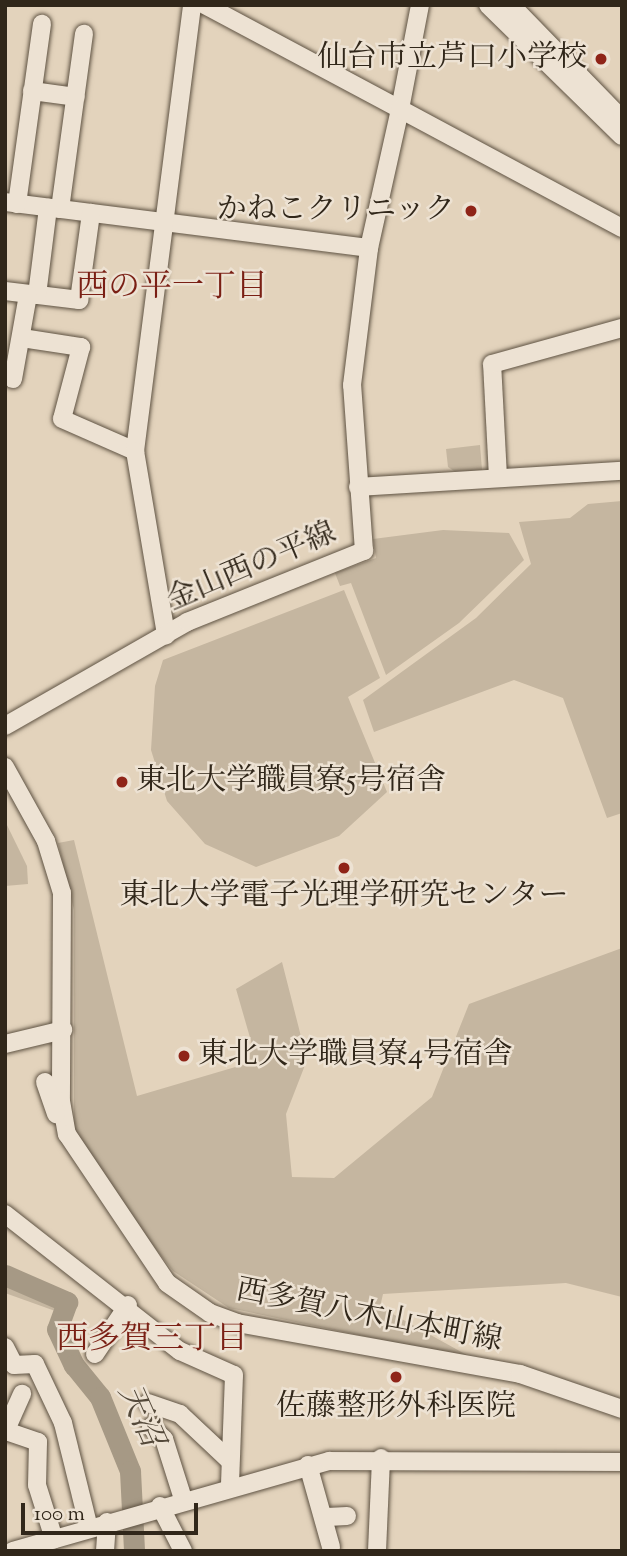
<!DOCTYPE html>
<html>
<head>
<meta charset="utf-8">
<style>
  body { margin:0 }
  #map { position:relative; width:627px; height:1556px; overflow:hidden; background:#e3d3bc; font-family:"Sorts Mill Goudy","Noto Serif JP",serif }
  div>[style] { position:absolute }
  .green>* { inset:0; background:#c5b6a0 }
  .river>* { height:21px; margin:-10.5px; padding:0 10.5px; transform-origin:10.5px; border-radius:10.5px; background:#a69985 }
  .roads { filter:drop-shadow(0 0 2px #5e5242) drop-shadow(0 0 2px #5e5242) }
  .minor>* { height:18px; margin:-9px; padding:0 9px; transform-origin:9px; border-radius:9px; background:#ede2d3 }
  .dots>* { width:19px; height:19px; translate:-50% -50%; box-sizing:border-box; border:4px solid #ede2d3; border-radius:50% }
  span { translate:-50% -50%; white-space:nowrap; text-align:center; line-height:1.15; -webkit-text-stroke:5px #ede2d3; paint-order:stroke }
  .poi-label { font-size:30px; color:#31271a }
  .right { translate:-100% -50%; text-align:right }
  .left { translate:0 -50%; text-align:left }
  .street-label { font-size:30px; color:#31271a }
  .neighbourhood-label { font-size:32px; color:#7a1f14 }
  .water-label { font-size:32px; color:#54493a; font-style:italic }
  .frame { position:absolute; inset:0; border:7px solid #31271a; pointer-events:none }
  .scale { position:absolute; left:21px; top:1503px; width:177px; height:32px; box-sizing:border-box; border:4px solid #31271a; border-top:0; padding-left:9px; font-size:21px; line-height:24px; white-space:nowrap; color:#31271a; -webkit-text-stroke:5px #ede2d3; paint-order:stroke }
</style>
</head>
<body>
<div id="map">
  <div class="green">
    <div style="clip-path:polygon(480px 445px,482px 470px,457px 473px,448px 467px,446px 449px)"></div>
    <div style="clip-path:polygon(622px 501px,622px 813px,607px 818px,563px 698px,514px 680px,374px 732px,363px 700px,476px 618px,531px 564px,519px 522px,570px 518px,588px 504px)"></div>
    <div style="clip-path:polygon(443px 530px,509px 533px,524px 560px,459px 623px,386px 675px,351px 583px,340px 586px,335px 573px,376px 558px,373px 539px)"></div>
    <div style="clip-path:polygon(344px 590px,380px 678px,348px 697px,387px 792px,339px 836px,256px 867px,205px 844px,167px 801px,151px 750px,155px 686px,163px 660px)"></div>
    <div style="clip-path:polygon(5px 821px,27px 866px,28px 884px,5px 886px)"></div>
    <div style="clip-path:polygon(74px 840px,137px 1096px,249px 1063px,251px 1041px,236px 989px,282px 962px,307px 1060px,286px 1114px,292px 1177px,334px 1178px,432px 1097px,469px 1004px,622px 948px,622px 1297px,566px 1283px,383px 1294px,380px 1307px,474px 1359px,229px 1308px,173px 1271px,97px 1174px,74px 1126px,74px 910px,58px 843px)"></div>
    <div style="clip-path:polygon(5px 1280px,62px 1303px,58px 1312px,5px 1293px)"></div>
  </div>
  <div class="river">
    <div style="left:5px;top:1275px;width:68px;rotate:23.5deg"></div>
    <div style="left:67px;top:1302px;width:29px;rotate:110deg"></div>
    <div style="left:57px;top:1329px;width:40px;rotate:65deg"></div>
    <div style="left:74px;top:1365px;width:41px;rotate:50.9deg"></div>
    <div style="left:100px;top:1397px;width:80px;rotate:67.9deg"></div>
    <div style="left:130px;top:1471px;width:80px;rotate:87.1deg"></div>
  </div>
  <div class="roads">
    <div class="minor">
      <div style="left:205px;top:5px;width:221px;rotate:28.1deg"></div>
      <div style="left:400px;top:109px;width:106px;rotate:-79.1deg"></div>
      <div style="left:488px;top:5px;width:187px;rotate:44.4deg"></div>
      <div style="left:511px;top:5px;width:159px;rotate:45.8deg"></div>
      <div style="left:32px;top:91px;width:44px;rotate:7.8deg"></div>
      <div style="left:5px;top:202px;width:367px;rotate:7.2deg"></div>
      <div style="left:17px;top:204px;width:182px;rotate:-82.1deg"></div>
      <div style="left:60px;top:209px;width:177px;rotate:-82.2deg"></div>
      <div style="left:5px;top:291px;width:75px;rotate:6.9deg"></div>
      <div style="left:79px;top:300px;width:88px;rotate:-82.1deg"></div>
      <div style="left:37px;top:295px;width:88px;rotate:-82.8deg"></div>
      <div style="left:22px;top:338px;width:60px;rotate:8.7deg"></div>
      <div style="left:81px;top:347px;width:74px;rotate:104.8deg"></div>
      <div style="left:62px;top:419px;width:80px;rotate:23.7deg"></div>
      <div style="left:135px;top:451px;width:450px;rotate:-82.7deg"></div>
      <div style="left:13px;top:379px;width:85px;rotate:-79.9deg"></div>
      <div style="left:135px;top:451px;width:187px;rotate:80.4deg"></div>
      <div style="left:498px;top:477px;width:113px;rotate:-93deg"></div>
      <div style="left:492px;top:364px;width:135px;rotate:-15.5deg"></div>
      <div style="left:358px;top:487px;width:264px;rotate:-3.5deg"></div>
      <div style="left:5px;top:726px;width:210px;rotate:-29.7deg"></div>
      <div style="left:187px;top:622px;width:191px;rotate:-21.9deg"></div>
      <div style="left:364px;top:551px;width:166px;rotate:-94.1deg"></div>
      <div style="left:352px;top:385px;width:138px;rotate:-82.9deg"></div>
      <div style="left:369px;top:248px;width:142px;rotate:-77.4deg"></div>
      <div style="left:400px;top:109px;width:252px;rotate:28.2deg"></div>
      <div style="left:5px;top:767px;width:85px;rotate:61deg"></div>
      <div style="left:46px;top:841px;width:54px;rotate:72.9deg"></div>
      <div style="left:62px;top:893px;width:208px;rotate:90.3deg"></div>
      <div style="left:61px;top:1101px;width:34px;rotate:80deg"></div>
      <div style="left:67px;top:1134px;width:179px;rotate:56.1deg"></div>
      <div style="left:167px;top:1283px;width:52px;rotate:34.9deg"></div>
      <div style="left:210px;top:1313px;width:29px;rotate:20deg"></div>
      <div style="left:237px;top:1323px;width:288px;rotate:10.2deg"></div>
      <div style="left:520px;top:1374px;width:108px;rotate:18.9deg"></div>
      <div style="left:5px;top:1044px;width:60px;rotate:-13.6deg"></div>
      <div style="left:45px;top:1082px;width:34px;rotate:71deg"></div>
      <div style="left:5px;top:1214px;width:222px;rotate:38.1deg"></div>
      <div style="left:180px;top:1351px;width:59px;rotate:24deg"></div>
      <div style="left:234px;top:1375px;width:109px;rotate:92.1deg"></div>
      <div style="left:5px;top:1347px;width:20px;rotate:63deg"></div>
      <div style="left:14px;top:1365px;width:21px;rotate:-3deg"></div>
      <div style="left:35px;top:1364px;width:65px;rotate:64.6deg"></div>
      <div style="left:63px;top:1423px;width:108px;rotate:76.1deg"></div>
      <div style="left:95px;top:1354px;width:59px;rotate:-56deg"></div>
      <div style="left:148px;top:1403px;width:34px;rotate:19deg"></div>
      <div style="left:180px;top:1414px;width:67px;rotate:43.2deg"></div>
      <div style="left:151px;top:1427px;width:18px;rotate:43deg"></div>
      <div style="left:164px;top:1439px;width:63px;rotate:72.4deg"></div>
      <div style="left:6px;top:1431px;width:34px;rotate:19deg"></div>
      <div style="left:38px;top:1442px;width:43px;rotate:91.3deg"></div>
      <div style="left:37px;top:1485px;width:57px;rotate:72.5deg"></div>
      <div style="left:5px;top:1432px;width:42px;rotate:-65.9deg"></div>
      <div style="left:308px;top:1465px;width:85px;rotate:74.3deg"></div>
      <div style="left:160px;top:1506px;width:51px;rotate:62.9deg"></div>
      <div style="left:327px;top:1517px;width:20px;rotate:-3deg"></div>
      <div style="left:13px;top:1551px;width:329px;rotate:-15.9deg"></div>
      <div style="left:329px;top:1461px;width:293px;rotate:0.2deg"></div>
      <div style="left:105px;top:1551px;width:29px;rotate:-86deg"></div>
      <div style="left:377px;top:1551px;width:93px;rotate:-87.5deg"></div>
    </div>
  </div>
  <div class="dots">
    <div style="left:601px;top:59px;background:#8f2418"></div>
    <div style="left:471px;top:211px;background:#8f2418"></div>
    <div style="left:122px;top:782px;background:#8f2418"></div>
    <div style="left:344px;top:868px;background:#8f2418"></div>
    <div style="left:184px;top:1056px;background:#8f2418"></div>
    <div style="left:396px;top:1377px;background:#8f2418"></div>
  </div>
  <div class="poi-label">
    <span class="right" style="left:587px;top:59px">仙台市立芦口小学校</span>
    <span class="right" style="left:455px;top:211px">かねこクリニック</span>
    <span class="left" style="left:136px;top:782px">東北大学職員寮5号宿舎</span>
    <span style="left:344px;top:897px">東北大学電子光理学研究センター</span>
    <span class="left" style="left:198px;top:1056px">東北大学職員寮4号宿舎</span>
    <span style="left:396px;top:1408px">佐藤整形外科医院</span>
  </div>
  <div class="street-label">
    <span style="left:252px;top:568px;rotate:-23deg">金山西の平線</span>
    <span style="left:369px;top:1317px;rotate:11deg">西多賀八木山本町線</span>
  </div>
  <div class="neighbourhood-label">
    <span style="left:172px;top:288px">西の平一丁目</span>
    <span style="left:152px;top:1340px">西多賀三丁目</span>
  </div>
  <div class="water-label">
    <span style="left:139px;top:1416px;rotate:66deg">天沼</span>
  </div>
  <div class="frame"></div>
  <div class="scale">100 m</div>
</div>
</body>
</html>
